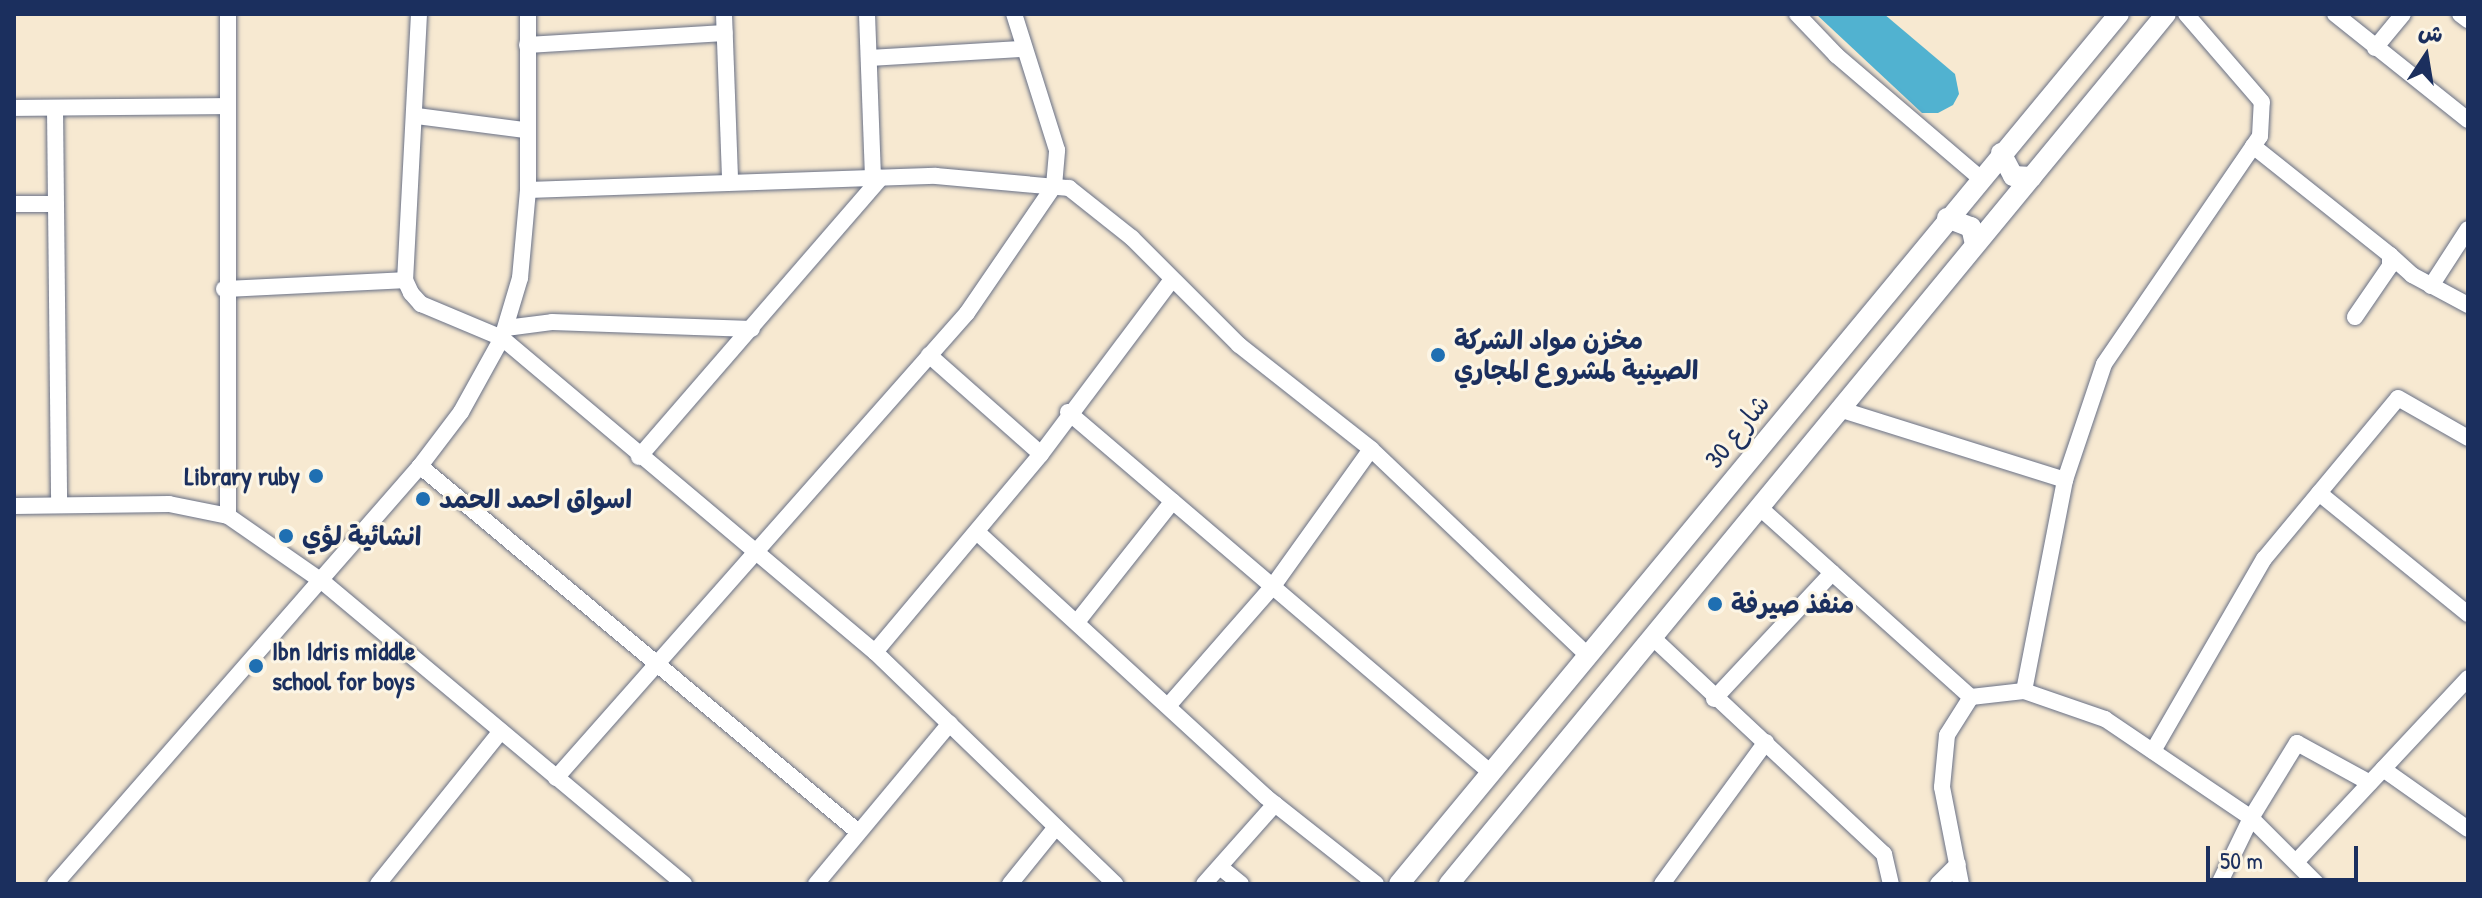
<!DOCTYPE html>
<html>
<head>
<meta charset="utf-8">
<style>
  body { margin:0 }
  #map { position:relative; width:2482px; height:898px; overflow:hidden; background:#f7e9d1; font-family:"Patrick Hand","Playpen Sans Arabic",sans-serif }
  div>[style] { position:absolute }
  .water>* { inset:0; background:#51b2d0 }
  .roads { filter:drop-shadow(0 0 2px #687086) drop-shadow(0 0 2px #687086) }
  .minor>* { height:16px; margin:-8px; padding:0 8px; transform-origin:8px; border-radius:8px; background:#fff }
  .tertiary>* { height:20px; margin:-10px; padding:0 10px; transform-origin:10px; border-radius:10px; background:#fff }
  .dots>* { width:22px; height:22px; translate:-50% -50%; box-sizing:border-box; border:4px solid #fcf5e5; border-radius:50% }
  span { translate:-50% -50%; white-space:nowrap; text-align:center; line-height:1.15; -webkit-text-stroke:6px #fcf5e5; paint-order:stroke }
  .poi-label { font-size:26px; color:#1b2f5e; font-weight:700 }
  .left { translate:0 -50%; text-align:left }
  .right { translate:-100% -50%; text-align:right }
  .street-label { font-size:26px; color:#1b2f5e }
  .frame { position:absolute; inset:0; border:16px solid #1b2f5e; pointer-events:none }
  .north { position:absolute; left:2386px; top:16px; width:80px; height:80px; -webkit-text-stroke:6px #fcf5e5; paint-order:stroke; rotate:12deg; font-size:22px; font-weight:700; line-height:32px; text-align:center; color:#1b2f5e }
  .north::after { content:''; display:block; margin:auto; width:28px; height:36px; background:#1b2f5e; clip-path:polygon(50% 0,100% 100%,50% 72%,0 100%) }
  .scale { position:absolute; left:2206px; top:846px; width:152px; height:36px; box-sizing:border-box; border:4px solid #1b2f5e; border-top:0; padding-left:10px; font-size:24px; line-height:28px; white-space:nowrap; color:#1b2f5e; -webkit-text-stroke:6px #fcf5e5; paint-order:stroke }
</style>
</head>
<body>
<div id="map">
  <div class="water">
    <div style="clip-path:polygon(1816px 14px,1884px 14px,1955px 74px,1959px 94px,1953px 105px,1938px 113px,1922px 113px)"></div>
  </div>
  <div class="roads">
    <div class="minor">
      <div style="left:228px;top:14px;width:502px;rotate:90deg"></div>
      <div style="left:419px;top:14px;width:266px;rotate:93deg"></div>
      <div style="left:405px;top:280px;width:14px;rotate:65deg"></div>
      <div style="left:411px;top:293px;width:15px;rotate:48deg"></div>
      <div style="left:421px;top:304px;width:88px;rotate:22.8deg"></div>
      <div style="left:502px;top:338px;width:488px;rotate:40.1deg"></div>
      <div style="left:875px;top:652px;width:334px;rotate:44deg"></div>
      <div style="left:724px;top:14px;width:165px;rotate:87.9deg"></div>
      <div style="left:867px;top:14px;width:164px;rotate:87.9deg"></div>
      <div style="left:1797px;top:14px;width:57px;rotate:46.4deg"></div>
      <div style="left:1836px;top:55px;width:189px;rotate:40.5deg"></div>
      <div style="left:2335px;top:14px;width:170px;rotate:38.6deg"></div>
      <div style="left:2460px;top:14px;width:10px;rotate:37deg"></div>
      <div style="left:527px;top:45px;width:198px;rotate:-3.5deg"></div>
      <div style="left:2375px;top:48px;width:44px;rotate:-50.5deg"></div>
      <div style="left:869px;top:58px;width:152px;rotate:-3.4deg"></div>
      <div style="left:14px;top:108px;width:213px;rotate:-0.5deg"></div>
      <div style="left:55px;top:108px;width:394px;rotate:89.4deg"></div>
      <div style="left:417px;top:116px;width:109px;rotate:7.4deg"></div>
      <div style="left:2253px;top:146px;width:175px;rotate:38.5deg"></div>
      <div style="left:2390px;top:255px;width:11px;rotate:90deg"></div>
      <div style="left:2390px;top:266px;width:62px;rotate:124.5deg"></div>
      <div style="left:528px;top:190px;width:408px;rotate:-2deg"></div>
      <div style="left:936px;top:176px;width:134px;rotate:5.2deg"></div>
      <div style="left:1069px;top:188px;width:80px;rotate:38.4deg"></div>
      <div style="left:1132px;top:238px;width:151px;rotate:45deg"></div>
      <div style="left:1239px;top:345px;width:168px;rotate:38.2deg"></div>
      <div style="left:1371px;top:449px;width:298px;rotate:43.6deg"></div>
      <div style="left:14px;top:204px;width:40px"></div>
      <div style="left:2390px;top:255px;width:30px;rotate:42deg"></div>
      <div style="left:2412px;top:275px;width:64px;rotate:28.2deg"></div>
      <div style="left:2431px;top:286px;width:68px;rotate:-57deg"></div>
      <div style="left:224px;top:289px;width:181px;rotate:-2.8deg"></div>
      <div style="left:506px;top:328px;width:46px;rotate:-7.4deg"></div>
      <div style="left:552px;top:322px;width:200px;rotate:2deg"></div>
      <div style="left:929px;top:355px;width:149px;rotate:41.5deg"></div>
      <div style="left:1839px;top:409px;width:237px;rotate:17.4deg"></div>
      <div style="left:1068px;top:412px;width:555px;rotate:40.47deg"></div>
      <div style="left:639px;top:457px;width:369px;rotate:-49.1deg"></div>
      <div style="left:420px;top:466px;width:569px;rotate:39.87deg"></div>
      <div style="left:2319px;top:493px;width:192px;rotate:39.1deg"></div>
      <div style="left:14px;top:506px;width:155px;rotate:-0.7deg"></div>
      <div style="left:169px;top:504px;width:60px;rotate:11.5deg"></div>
      <div style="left:228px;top:516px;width:116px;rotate:34.8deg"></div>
      <div style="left:323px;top:582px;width:471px;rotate:39.9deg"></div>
      <div style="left:1759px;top:507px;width:285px;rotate:41.9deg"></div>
      <div style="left:1971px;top:697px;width:53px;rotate:-6.5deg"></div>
      <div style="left:2024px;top:691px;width:86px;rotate:19.1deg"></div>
      <div style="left:2105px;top:719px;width:176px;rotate:34.1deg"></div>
      <div style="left:2251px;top:818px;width:93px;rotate:45deg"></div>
      <div style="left:977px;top:532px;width:392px;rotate:42.5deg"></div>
      <div style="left:1266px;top:797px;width:140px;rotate:38.3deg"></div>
      <div style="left:1077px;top:622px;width:154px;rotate:-51.6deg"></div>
      <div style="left:1652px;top:637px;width:318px;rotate:43.1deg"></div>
      <div style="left:1884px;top:854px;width:31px;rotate:77deg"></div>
      <div style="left:875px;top:652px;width:258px;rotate:-50deg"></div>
      <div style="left:1041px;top:454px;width:216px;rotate:-53.1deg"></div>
      <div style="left:2024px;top:691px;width:215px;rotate:-79deg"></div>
      <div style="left:2065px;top:480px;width:122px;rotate:-71.4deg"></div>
      <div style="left:2104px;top:364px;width:276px;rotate:-55.6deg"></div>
      <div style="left:2260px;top:136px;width:34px;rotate:-87deg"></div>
      <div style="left:2262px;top:102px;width:116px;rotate:-130.8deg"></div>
      <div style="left:1714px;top:699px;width:173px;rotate:-46.9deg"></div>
      <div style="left:1168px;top:706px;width:159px;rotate:-48.8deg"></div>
      <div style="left:1273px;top:586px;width:168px;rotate:-54.4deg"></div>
      <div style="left:2153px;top:751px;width:222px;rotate:-60deg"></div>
      <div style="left:2264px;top:559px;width:209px;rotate:-50.2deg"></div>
      <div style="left:2398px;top:398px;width:81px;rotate:29.7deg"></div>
      <div style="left:2383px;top:769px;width:104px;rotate:35.2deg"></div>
      <div style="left:556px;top:778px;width:621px;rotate:-48.53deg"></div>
      <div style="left:967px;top:313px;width:154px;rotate:-55.6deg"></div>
      <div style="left:1054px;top:186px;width:36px;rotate:-85deg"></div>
      <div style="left:1057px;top:150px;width:143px;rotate:-107.5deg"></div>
      <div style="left:2296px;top:862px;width:252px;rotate:-46.9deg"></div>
      <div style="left:1220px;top:867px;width:27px;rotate:39deg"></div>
      <div style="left:55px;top:884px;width:555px;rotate:-48.87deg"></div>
      <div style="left:420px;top:466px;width:68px;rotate:-52.8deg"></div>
      <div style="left:461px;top:412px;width:85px;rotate:-61deg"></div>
      <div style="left:502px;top:338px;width:63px;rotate:-73.3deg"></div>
      <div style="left:520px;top:278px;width:88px;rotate:-84.8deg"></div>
      <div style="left:528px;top:190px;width:176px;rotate:-90deg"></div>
      <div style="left:378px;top:884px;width:196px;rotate:-51.2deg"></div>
      <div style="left:816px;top:884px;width:209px;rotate:-50.2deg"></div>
      <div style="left:1010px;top:884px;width:73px;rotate:-51.1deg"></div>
      <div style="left:1204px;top:884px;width:107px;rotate:-48.4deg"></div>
      <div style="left:1662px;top:884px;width:176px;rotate:-53.8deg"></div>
      <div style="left:1938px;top:884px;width:28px;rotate:-45deg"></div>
      <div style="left:1961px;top:884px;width:99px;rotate:-101.1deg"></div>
      <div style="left:1942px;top:787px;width:52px;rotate:-84.5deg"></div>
      <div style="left:1947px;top:735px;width:45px;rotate:-57.7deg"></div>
      <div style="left:2219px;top:884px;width:73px;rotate:-64.1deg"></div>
      <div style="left:2251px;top:818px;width:88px;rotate:-58.5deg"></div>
      <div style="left:2297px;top:743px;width:83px;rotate:28.7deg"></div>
    </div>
    <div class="tertiary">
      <div style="left:2001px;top:153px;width:26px;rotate:62deg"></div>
      <div style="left:2013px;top:176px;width:19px;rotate:3deg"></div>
      <div style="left:1947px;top:218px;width:26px;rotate:21deg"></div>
      <div style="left:1971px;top:227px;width:18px;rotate:77deg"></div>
      <div style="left:1399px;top:884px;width:1129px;rotate:-50.39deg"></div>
      <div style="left:1449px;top:884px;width:1127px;rotate:-50.51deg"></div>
    </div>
  </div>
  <div class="dots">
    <div style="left:1438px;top:355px;background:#1f6fb2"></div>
    <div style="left:316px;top:476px;background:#1f6fb2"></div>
    <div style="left:423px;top:499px;background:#1f6fb2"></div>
    <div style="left:286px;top:536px;background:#1f6fb2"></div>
    <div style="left:1715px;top:604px;background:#1f6fb2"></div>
    <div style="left:256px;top:666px;background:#1f6fb2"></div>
  </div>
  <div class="poi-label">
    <span class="left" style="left:1454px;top:355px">مخزن مواد الشركة<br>الصينية لمشروع المجاري</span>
    <span class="right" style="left:300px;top:476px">Library ruby</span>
    <span class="left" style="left:439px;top:499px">اسواق احمد الحمد</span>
    <span class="left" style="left:302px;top:536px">انشائية لؤي</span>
    <span class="left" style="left:1731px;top:604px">منفذ صيرفة</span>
    <span class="left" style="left:272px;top:666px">Ibn Idris middle<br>school for boys</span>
  </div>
  <div class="street-label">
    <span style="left:1737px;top:431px;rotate:-51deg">شارع 30</span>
  </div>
  <div class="frame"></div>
  <div class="north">ش</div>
  <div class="scale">50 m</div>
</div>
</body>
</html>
